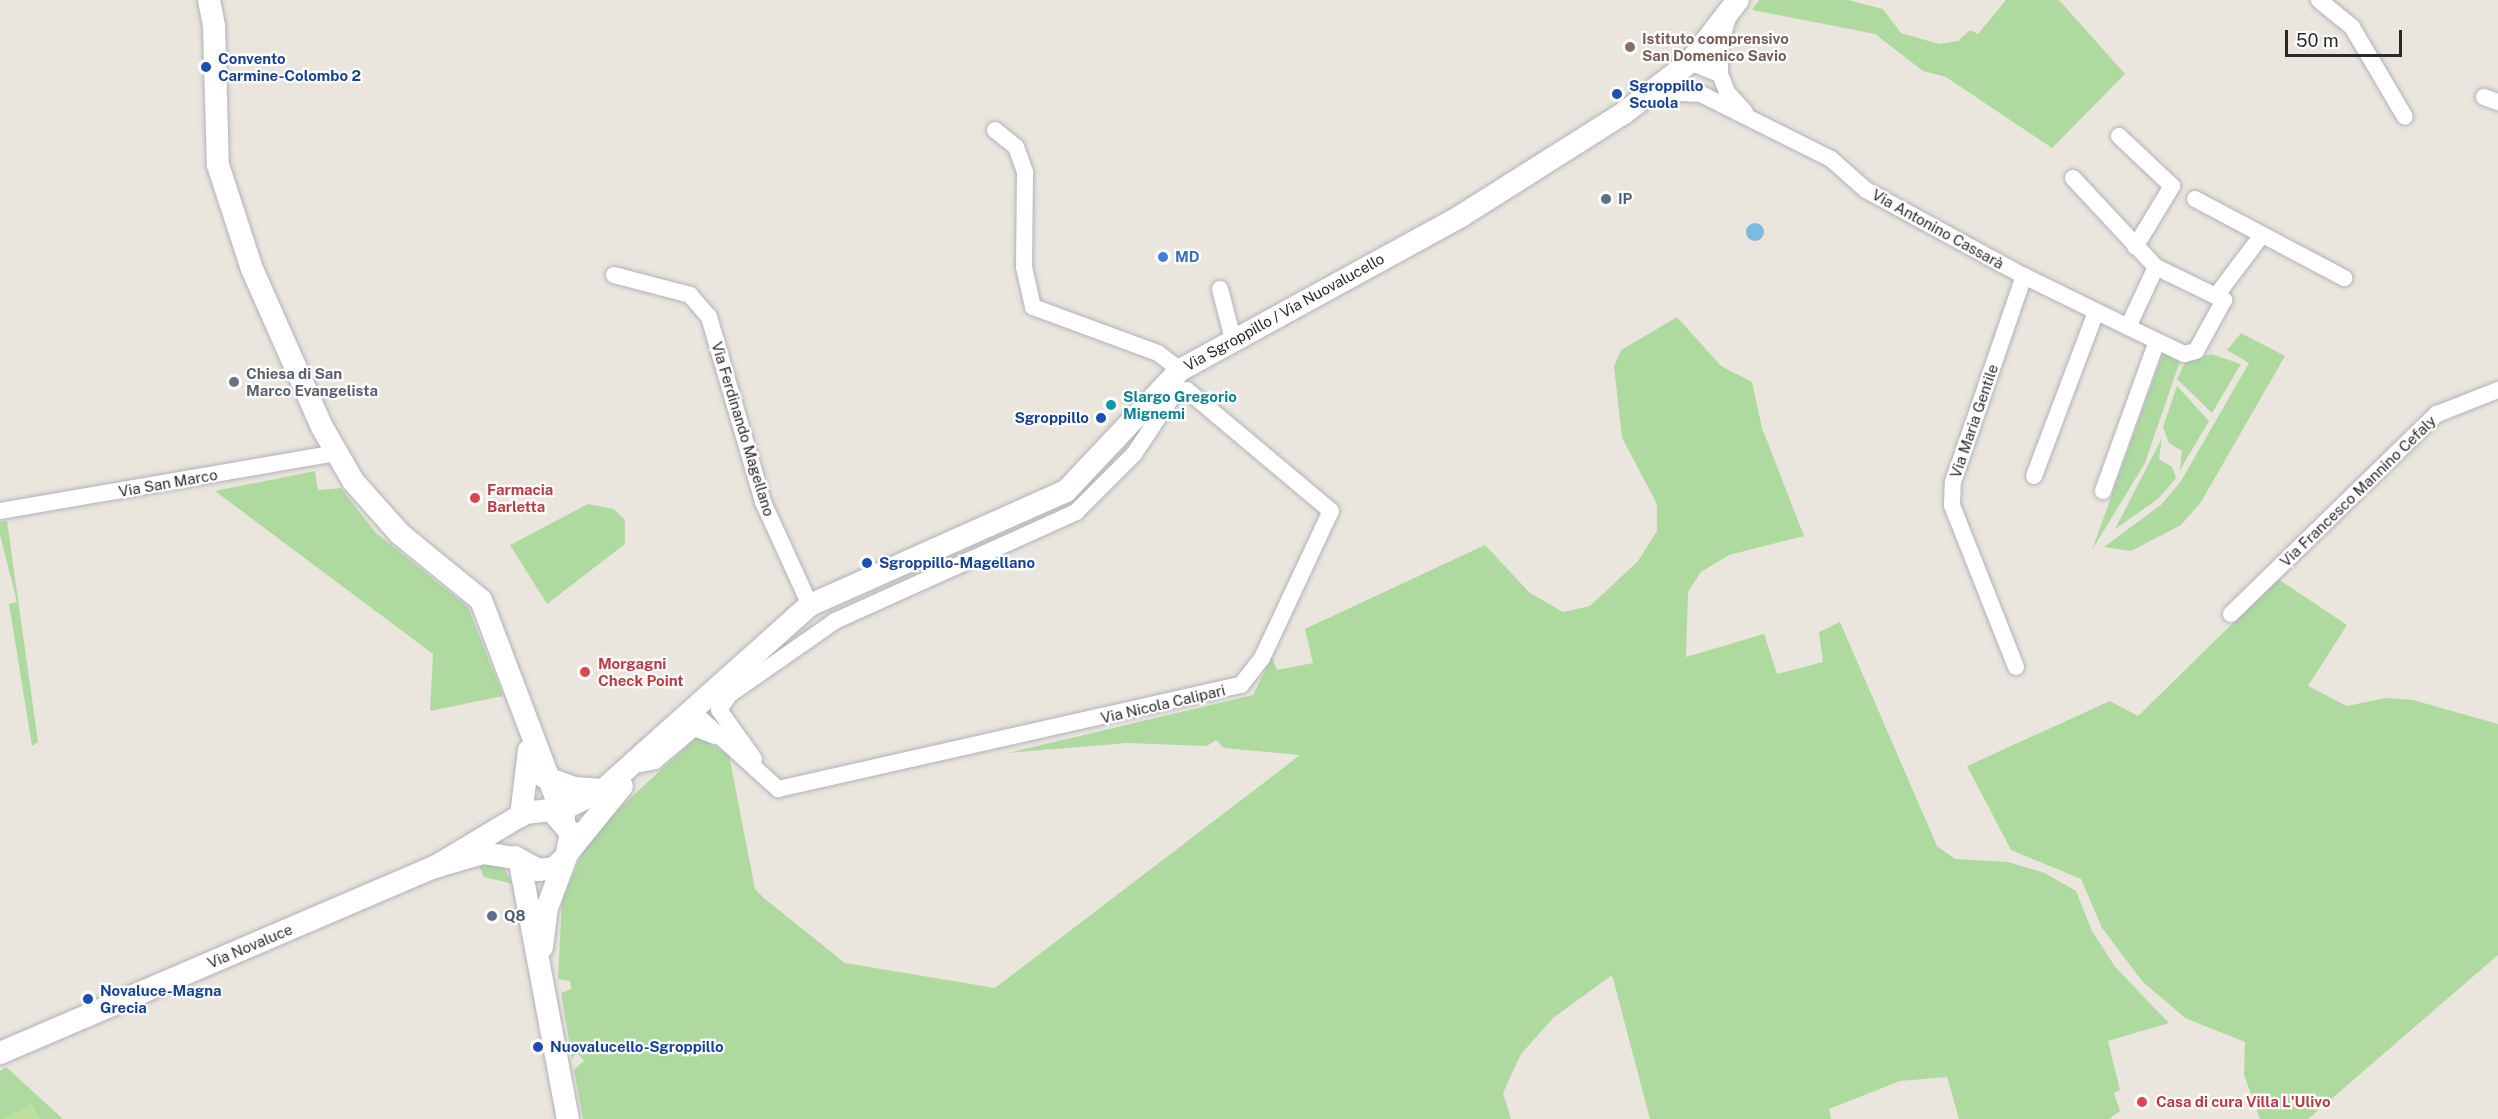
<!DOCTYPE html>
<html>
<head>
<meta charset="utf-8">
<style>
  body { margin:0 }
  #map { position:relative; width:2498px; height:1119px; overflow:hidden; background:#eae6dd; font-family:"Public Sans",sans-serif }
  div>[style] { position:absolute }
  .green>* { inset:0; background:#aedaa0 }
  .pitch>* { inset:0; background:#bde09d }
  .water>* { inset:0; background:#7cbbe0 }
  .round { border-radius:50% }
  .roads { filter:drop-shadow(0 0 2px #b0b2bc) drop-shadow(0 0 2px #b0b2bc) }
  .minor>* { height:16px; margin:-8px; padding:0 8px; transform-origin:8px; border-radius:8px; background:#fff }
  .secondary>* { height:22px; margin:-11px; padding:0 11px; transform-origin:11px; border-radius:11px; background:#fff }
  .dots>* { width:16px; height:16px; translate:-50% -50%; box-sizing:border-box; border:3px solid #fff; border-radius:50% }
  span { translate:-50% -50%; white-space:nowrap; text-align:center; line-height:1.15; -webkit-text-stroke:4.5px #fff; paint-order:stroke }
  .education-label { font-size:15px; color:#785e54; font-weight:700 }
  .left { translate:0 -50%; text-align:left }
  .transit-label { font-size:15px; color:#164399; font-weight:700 }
  .right { translate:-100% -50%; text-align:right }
  .service-label { font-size:15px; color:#4e5e75; font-weight:700 }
  .street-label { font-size:15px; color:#2a2a2a }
  .shop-label { font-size:15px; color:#366cbe; font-weight:700 }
  .worship-label { font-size:15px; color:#5b616d; font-weight:700 }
  .culture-label { font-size:15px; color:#0d838f; font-weight:700 }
  .health-label { font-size:15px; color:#be3a42; font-weight:700 }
  .scale { position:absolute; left:2285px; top:30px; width:117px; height:27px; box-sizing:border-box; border:3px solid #2a2a2a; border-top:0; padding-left:8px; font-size:18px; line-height:21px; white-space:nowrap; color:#2a2a2a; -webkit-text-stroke:4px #fff; paint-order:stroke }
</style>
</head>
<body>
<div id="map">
  <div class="green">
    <div style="clip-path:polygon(1759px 0,1848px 0,1883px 9px,1901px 33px,1939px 44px,1958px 41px,1970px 30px,1978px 34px,2006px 0,2059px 0,2125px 74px,2052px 148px,1946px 77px,1923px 71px,1875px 34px,1752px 10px)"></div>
    <div style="clip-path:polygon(1677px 317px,1721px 366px,1752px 382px,1762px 428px,1804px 536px,1729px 555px,1701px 572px,1688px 592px,1686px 657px,1764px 634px,1777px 674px,1823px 662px,1819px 632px,1840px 622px,1937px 846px,1955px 859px,2008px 862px,2045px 873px,2076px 891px,2092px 931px,2116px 968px,2169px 1023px,2108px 1041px,2120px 1090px,2114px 1093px,2120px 1111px,2109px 1119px,1959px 1119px,1947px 1077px,1900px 1081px,1829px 1109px,1831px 1119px,1650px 1119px,1612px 975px,1553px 1018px,1521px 1054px,1503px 1093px,1511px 1119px,583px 1119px,574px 1070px,584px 1061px,577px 1053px,572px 1058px,561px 993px,571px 989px,570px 981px,558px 979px,562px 900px,585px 847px,615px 812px,698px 736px,729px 755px,755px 889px,765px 899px,845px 963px,995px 988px,1300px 755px,1224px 748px,1216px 740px,1207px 746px,1127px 743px,1008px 753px,1253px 695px,1272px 657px,1277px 670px,1313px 663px,1305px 629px,1485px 545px,1530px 593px,1563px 612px,1590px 606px,1638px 561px,1657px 531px,1657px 504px,1622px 438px,1614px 366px,1621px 350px)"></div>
    <div style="clip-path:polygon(2241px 333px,2285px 356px,2201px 502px,2181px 525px,2131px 551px,2104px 547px,2162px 504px,2181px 481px,2249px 363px,2227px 350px)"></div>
    <div style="clip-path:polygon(2163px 353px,2180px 361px,2145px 463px,2092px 550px)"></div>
    <div style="clip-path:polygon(2211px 354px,2241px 364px,2212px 413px,2177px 379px,2185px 363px)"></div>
    <div style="clip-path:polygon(2177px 386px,2209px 421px,2180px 470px,2182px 451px,2169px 443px,2163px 427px)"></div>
    <div style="clip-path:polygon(2162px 438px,2159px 459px,2172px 467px,2176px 478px,2158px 499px,2115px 529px)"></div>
    <div style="clip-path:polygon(315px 471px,318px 490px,341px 488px,375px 532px,468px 607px,503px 696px,430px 711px,433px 654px,215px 491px)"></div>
    <div style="clip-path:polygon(588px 504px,614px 509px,625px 520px,625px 544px,547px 604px,510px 545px)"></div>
    <div style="clip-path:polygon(7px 521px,38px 742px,32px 746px,9px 604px,17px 602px,0 535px,0 522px)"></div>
    <div style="clip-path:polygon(2278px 579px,2347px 625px,2308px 686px,2347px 706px,2385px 698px,2413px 700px,2498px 724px,2498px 955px,2308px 1119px,2260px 1119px,2244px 1075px,2245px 1042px,2185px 1018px,2142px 981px,2102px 928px,2081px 879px,2011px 850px,1967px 766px,2110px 701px,2138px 716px)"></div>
    <div style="clip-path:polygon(502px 865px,513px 884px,484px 877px,479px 866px)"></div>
    <div style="clip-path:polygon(6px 1067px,63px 1119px,0 1119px,0 1071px)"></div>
  </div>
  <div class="pitch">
    <div style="clip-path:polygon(32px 1104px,40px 1119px,3px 1119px)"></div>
  </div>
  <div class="water">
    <div class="round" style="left:1746px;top:223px;width:18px;height:18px"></div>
  </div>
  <div class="roads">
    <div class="minor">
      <div style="left:2319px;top:0;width:43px;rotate:39.3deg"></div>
      <div style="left:2352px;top:27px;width:104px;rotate:59.5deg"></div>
      <div style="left:1728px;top:18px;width:28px;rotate:107deg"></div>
      <div style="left:1720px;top:45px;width:29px;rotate:90deg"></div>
      <div style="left:1720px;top:74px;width:19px;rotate:69deg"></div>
      <div style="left:1727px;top:92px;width:27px;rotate:48deg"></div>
      <div style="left:1690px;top:62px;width:32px;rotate:22deg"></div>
      <div style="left:1654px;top:92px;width:47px;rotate:2.4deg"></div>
      <div style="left:1701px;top:94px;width:145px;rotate:26.6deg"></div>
      <div style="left:1831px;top:159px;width:47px;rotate:41.5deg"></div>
      <div style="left:1866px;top:190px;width:180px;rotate:28.6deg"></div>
      <div style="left:2024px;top:276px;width:116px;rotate:26.1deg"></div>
      <div style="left:2484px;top:97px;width:15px;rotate:20deg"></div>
      <div style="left:995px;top:130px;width:27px;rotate:39deg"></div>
      <div style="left:1016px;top:147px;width:27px;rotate:70deg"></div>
      <div style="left:1025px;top:172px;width:95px;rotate:90.6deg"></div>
      <div style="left:1024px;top:267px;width:41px;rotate:77.3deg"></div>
      <div style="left:1033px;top:307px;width:133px;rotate:20.2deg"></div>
      <div style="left:1158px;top:353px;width:28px;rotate:38deg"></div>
      <div style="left:2119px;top:136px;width:73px;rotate:43.3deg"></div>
      <div style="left:2172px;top:186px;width:71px;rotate:121.2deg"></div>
      <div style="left:2073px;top:178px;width:122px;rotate:47deg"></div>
      <div style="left:2195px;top:199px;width:169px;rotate:27.9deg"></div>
      <div style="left:2156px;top:267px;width:76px;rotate:25.9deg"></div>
      <div style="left:2224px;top:300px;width:58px;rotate:118.8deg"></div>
      <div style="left:2196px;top:351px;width:12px;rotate:166deg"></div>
      <div style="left:2184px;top:354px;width:62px;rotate:-154.3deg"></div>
      <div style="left:2128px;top:327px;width:66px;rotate:-65deg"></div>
      <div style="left:614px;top:275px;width:79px;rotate:14.7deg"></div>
      <div style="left:690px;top:295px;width:29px;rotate:49deg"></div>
      <div style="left:709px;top:317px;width:193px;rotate:73.7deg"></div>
      <div style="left:763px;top:502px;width:113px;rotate:65.5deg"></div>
      <div style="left:1220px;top:289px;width:52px;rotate:75.4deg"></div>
      <div style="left:2216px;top:296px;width:76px;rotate:-53deg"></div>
      <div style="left:2034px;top:476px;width:175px;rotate:-69.3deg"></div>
      <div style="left:2103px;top:491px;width:159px;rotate:-70.2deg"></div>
      <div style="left:0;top:511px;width:340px;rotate:-9.8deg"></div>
      <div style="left:2231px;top:614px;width:287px;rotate:-44.2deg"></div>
      <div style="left:2437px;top:414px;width:66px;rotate:-21.5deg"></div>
      <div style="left:2016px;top:667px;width:174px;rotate:-111.6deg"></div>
      <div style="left:1952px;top:505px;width:23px;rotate:-88deg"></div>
      <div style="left:1953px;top:482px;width:218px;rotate:-71deg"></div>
      <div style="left:691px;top:710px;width:118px;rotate:42.2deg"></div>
      <div style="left:778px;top:789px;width:475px;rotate:-12.7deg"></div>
      <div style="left:1241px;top:685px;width:34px;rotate:-52deg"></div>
      <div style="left:1262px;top:658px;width:162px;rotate:-64.9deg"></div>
      <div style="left:1331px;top:511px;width:188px;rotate:-140deg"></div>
      <div style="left:1187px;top:390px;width:14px;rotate:163deg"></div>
      <div style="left:1174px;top:394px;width:15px;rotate:-127deg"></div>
      <div style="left:754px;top:759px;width:60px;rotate:-125.5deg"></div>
      <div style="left:719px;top:710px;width:18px;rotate:-56deg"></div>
      <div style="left:729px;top:695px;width:129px;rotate:-34.9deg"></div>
      <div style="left:835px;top:621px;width:265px;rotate:-24.3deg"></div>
      <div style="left:1076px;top:512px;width:82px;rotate:-45deg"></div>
      <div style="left:1134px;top:454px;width:72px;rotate:-56.3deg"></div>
      <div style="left:641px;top:764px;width:14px;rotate:-12deg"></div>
      <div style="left:655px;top:761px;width:51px;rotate:-40.2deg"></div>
      <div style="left:694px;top:728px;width:22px;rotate:21deg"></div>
    </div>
    <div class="secondary">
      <div style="left:209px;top:0;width:26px;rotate:79deg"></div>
      <div style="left:214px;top:26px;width:139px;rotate:88.4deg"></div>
      <div style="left:218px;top:165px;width:109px;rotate:71.9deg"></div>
      <div style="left:252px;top:269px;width:173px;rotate:66.1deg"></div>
      <div style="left:322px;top:427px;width:62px;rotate:60.1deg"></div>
      <div style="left:353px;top:481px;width:71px;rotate:48.4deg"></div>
      <div style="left:400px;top:534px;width:104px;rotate:39.2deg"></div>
      <div style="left:481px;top:600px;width:234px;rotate:69.2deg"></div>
      <div style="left:544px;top:777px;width:32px;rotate:20deg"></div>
      <div style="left:574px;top:788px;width:28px;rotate:4deg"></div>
      <div style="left:521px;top:816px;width:66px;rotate:-83.1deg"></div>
      <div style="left:570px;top:850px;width:82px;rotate:-50.9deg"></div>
      <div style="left:515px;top:857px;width:26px;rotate:29deg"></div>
      <div style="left:538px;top:870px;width:16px;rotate:-7deg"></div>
      <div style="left:554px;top:868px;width:16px;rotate:-43deg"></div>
      <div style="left:566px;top:857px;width:25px;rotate:-78deg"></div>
      <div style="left:571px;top:833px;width:30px;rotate:-131deg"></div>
      <div style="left:520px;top:863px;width:260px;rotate:79.4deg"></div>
      <div style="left:435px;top:867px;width:105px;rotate:-31deg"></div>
      <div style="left:525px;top:813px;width:41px;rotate:-7deg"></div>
      <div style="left:566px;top:808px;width:42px;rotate:-26.6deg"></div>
      <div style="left:604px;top:789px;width:276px;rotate:-41.8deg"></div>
      <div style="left:810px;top:605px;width:280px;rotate:-24deg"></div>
      <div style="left:1066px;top:491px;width:166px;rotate:-46.7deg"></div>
      <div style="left:1180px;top:370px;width:320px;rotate:-28.7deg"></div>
      <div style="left:1461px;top:216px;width:193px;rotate:-32.3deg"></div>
      <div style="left:1624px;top:113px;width:83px;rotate:-37.7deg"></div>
      <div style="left:1690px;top:62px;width:78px;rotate:-52.3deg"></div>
      <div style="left:542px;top:947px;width:39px;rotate:-83deg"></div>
      <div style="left:547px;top:908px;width:54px;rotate:-69.6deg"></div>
      <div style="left:0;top:1053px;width:473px;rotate:-23.2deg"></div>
      <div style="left:435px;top:867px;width:50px;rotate:-16.3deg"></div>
      <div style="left:483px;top:853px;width:33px;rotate:9deg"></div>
    </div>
  </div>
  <div class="dots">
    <div style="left:1630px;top:47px;background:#8d6e63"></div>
    <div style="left:206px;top:67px;background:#1a4fb4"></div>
    <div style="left:1617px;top:94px;background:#1a4fb4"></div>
    <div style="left:1606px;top:199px;background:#5c6f8a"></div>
    <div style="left:1163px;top:257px;background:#3f7fe0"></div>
    <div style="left:234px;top:382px;background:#6b7280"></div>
    <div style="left:1111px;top:405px;background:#0f9aa8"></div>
    <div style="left:1101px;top:418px;background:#1a4fb4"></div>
    <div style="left:475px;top:498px;background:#e0444e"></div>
    <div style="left:867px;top:563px;background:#1a4fb4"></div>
    <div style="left:585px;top:672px;background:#e0444e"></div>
    <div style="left:492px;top:916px;background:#5c6f8a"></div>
    <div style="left:88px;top:999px;background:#1a4fb4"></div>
    <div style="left:538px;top:1047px;background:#1a4fb4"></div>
    <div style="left:2142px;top:1102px;background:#e0444e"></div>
  </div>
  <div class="education-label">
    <span class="left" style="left:1642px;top:47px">Istituto comprensivo<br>San Domenico Savio</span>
  </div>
  <div class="transit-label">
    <span class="left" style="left:218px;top:67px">Convento<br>Carmine-Colombo 2</span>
    <span class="left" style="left:1629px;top:94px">Sgroppillo<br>Scuola</span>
    <span class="right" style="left:1089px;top:418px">Sgroppillo</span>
    <span class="left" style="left:879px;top:563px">Sgroppillo-Magellano</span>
    <span class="left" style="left:100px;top:999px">Novaluce-Magna<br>Grecia</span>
    <span class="left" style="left:550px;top:1047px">Nuovalucello-Sgroppillo</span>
  </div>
  <div class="service-label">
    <span class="left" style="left:1618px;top:199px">IP</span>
    <span class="left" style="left:504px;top:916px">Q8</span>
  </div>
  <div class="street-label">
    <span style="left:1938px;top:229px;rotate:29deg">Via Antonino Cassarà</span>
    <span style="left:1284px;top:312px;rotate:-29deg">Via Sgroppillo / Via Nuovalucello</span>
    <span style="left:1974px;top:421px;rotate:-71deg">Via Maria Gentile</span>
    <span style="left:743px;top:429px;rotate:73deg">Via Ferdinando Magellano</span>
    <span style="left:168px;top:483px;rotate:-10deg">Via San Marco</span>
    <span style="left:2358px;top:491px;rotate:-44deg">Via Francesco Mannino Cefaly</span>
    <span style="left:1163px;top:704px;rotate:-13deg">Via Nicola Calipari</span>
    <span style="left:250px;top:946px;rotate:-23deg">Via Novaluce</span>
  </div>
  <div class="shop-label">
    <span class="left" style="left:1175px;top:257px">MD</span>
  </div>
  <div class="worship-label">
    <span class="left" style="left:246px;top:382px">Chiesa di San<br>Marco Evangelista</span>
  </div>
  <div class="culture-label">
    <span class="left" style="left:1123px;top:405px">Slargo Gregorio<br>Mignemi</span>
  </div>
  <div class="health-label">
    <span class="left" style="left:487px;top:498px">Farmacia<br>Barletta</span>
    <span class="left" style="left:598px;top:672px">Morgagni<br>Check Point</span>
    <span class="left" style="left:2156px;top:1102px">Casa di cura Villa L'Ulivo</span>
  </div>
  <div class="scale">50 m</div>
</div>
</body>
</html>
